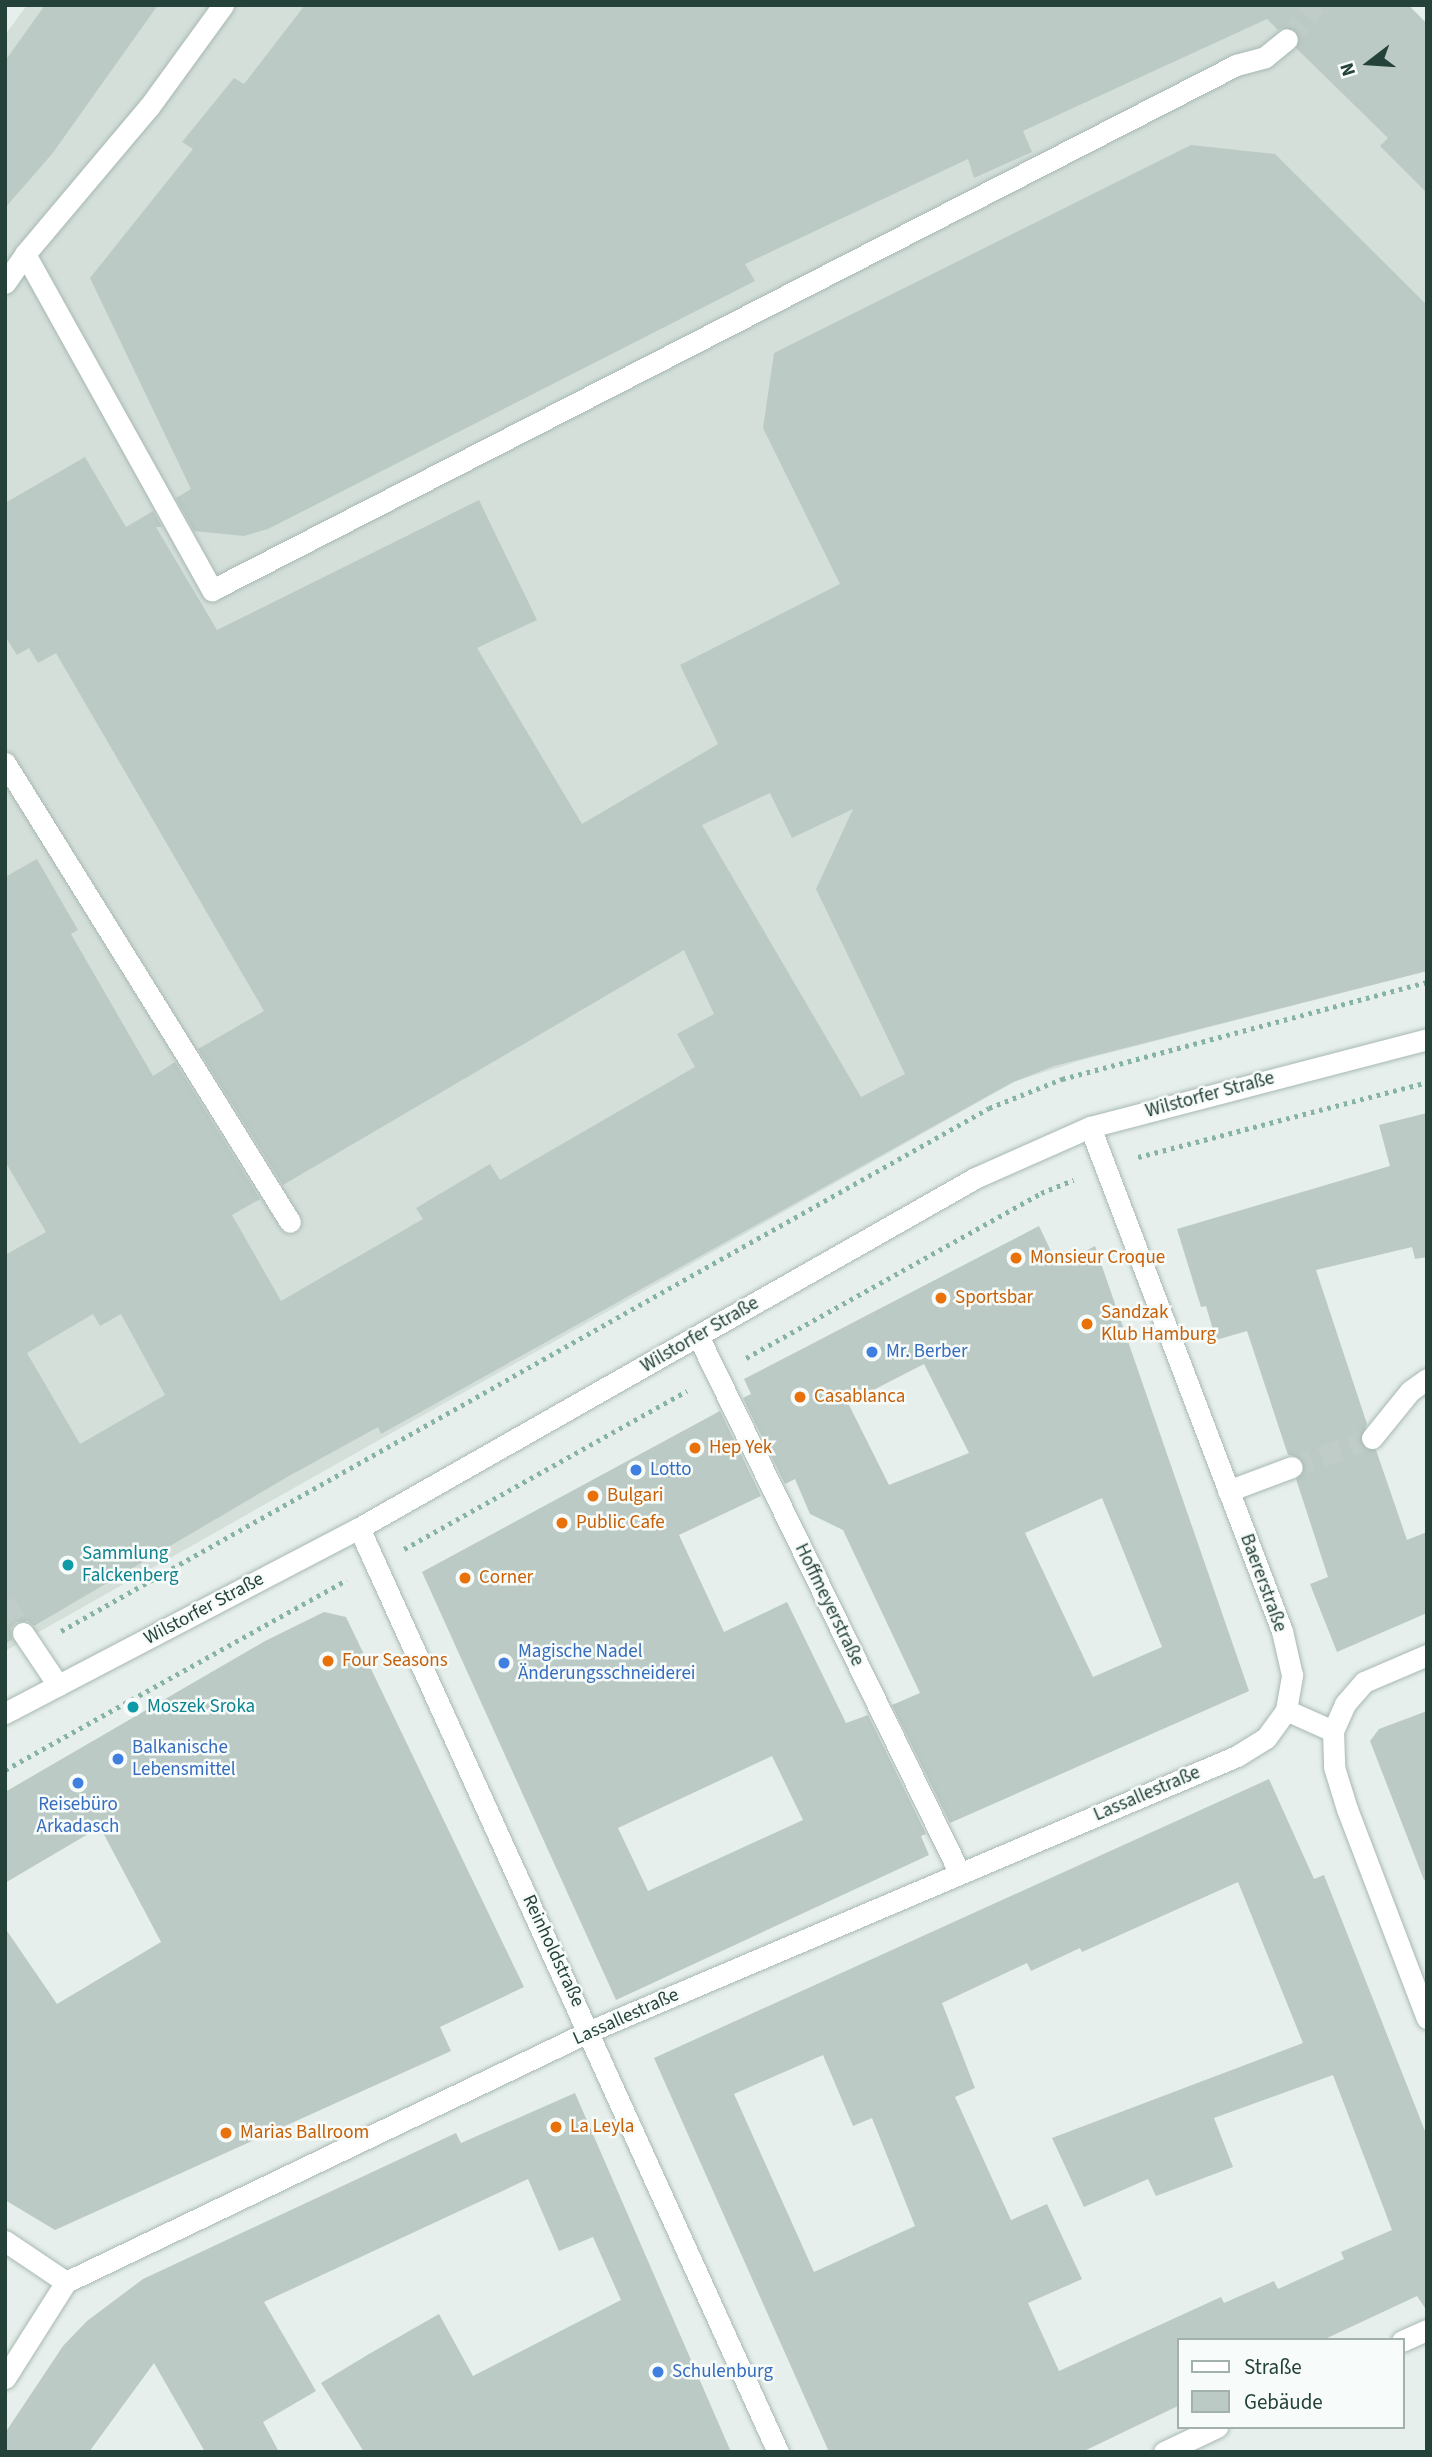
<!DOCTYPE html>
<html>
<head>
<meta charset="utf-8">
<style>
  body { margin:0 }
  #map { position:relative; width:1432px; height:2457px; overflow:hidden; background:#e6efeb; font-family:"Source Sans 3",sans-serif }
  div>[style] { position:absolute }
  .built>* { inset:0; background:#d4dfda }
  .building>* { inset:0; background:#bbcac4 }
  .minor-tunnel>* { height:21px; margin-top:-10.5px; transform-origin:0; background:repeating-linear-gradient(90deg,#bfccc8 0 21px,transparent 0 31px) }
  .path>* { height:4.5px; margin-top:-2.25px; transform-origin:0; background:repeating-linear-gradient(90deg,#86b3a5 0 3.5px,transparent 0 8.5px) }
  .roads { filter:drop-shadow(0 0 2px #a8b8b2) drop-shadow(0 0 2px #a8b8b2) }
  .minor>* { height:21px; margin:-10.5px; padding:0 10.5px; transform-origin:10.5px; border-radius:10.5px; background:#fff }
  .dots>* { width:19px; height:19px; translate:-50% -50%; box-sizing:border-box; border:4px solid #f7fbf9; border-radius:50% }
  span { translate:-50% -50%; white-space:nowrap; text-align:center; line-height:1.15; -webkit-text-stroke:5px #f7fbf9; paint-order:stroke }
  .street-label { font-size:19px; color:#24423a }
  .food-label { font-size:19px; color:#c56008 }
  .left { translate:0 -50%; text-align:left }
  .shop-label { font-size:19px; color:#366cbe }
  .culture-label { font-size:19px; color:#0d838f }
  .frame { position:absolute; inset:0; border:7px solid #24423a; pointer-events:none }
  .legend { position:absolute; left:1177px; top:2338px; width:228px; height:91px; box-sizing:border-box; background:#f7fbf9; border:2px solid #a3b1ad; margin:0; padding:9px 12px; list-style:none; font-size:21px; color:#24423a }
  .legend li { display:flex; align-items:center; gap:14px; height:35px }
  .legend b { width:35px; border:2px solid #a3b1ad }
  .north { position:absolute; left:1334px; top:28px; width:70px; height:70px; -webkit-text-stroke:5px #f7fbf9; paint-order:stroke; rotate:253deg; font-size:19px; font-weight:700; line-height:28px; text-align:center; color:#24423a }
  .north::after { content:''; display:block; margin:auto; width:24px; height:32px; background:#24423a; clip-path:polygon(50% 0,100% 100%,50% 72%,0 100%) }
</style>
</head>
<body>
<div id="map">
  <div class="built">
    <div style="clip-path:polygon(27px 5px,1409px 5px,1427px 23px,1427px 971px,1082px 1060px,1016px 1081px,5px 1651px,5px 35px)"></div>
  </div>
  <div class="building">
    <div style="clip-path:polygon(45px 5px,158px 5px,52px 154px,5px 208px,5px 61px)"></div>
    <div style="clip-path:polygon(305px 5px,1408px 5px,1427px 24px,1427px 193px,1380px 146px,1388px 138px,1296px 48px,1300px 38px,1297px 30px,1286px 26px,1278px 30px,1267px 19px,1023px 131px,1032px 152px,974px 178px,968px 159px,745px 264px,755px 281px,268px 529px,244px 536px,194px 531px,176px 498px,191px 489px,90px 278px,193px 149px,182px 142px,234px 78px,244px 84px)"></div>
    <div style="clip-path:polygon(evenodd,1191px 145px,1275px 154px,1427px 305px,1427px 971px,1054px 1066px,1011px 1083px,381px 1434px,378px 1427px,289px 1476px,34px 1626px,28px 1621px,16px 1622px,11px 1628px,12px 1640px,5px 1643px,5px 1255px,46px 1232px,5px 1161px,5px 877px,37px 859px,78px 930px,71px 934px,153px 1076px,175px 1062px,260px 1199px,232px 1215px,281px 1301px,423px 1219px,416px 1208px,490px 1164px,500px 1180px,695px 1067px,677px 1034px,714px 1014px,684px 950px,283px 1185px,198px 1049px,264px 1011px,56px 653px,38px 663px,29px 648px,17px 655px,5px 636px,5px 503px,85px 457px,126px 527px,153px 511px,162px 527px,156px 527px,217px 630px,479px 500px,537px 620px,477px 648px,582px 824px,718px 744px,680px 665px,840px 584px,763px 428px,774px 353px,1191px 145px,770px 793px,792px 838px,853px 809px,816px 889px,905px 1074px,861px 1097px,702px 825px,770px 793px,1191px 145px,93px 1314px,100px 1326px,121px 1314px,165px 1395px,80px 1444px,27px 1353px,93px 1314px)"></div>
    <div style="clip-path:polygon(1427px 1113px,1427px 1257px,1415px 1259px,1412px 1247px,1316px 1270px,1367px 1424px,1360px 1443px,1376px 1450px,1407px 1540px,1427px 1532px,1427px 1613px,1337px 1652px,1310px 1584px,1328px 1577px,1296px 1479px,1304px 1463px,1300px 1457px,1288px 1455px,1247px 1331px,1216px 1340px,1206px 1306px,1201px 1307px,1177px 1229px,1390px 1166px,1379px 1125px)"></div>
    <div style="clip-path:polygon(evenodd,1039px 1226px,1058px 1266px,1095px 1246px,1249px 1691px,950px 1823px,892px 1705px,920px 1693px,843px 1530px,810px 1514px,795px 1479px,785px 1484px,743px 1398px,751px 1394px,744px 1379px,1039px 1226px,924px 1364px,969px 1453px,889px 1485px,848px 1403px,924px 1364px,1039px 1226px,1102px 1498px,1162px 1647px,1093px 1677px,1025px 1533px,1102px 1498px)"></div>
    <div style="clip-path:polygon(evenodd,720px 1411px,761px 1496px,679px 1535px,724px 1632px,787px 1602px,846px 1723px,868px 1715px,926px 1834px,921px 1836px,929px 1855px,616px 2000px,422px 1572px,720px 1411px,772px 1756px,803px 1820px,648px 1891px,618px 1828px,772px 1756px)"></div>
    <div style="clip-path:polygon(324px 1612px,346px 1617px,524px 1987px,440px 2027px,451px 2051px,55px 2230px,5px 2200px,5px 1928px,57px 2004px,161px 1942px,100px 1827px,5px 1883px,5px 1792px,265px 1641px)"></div>
    <div style="clip-path:polygon(1427px 1711px,1427px 1880px,1424px 1880px,1370px 1741px,1379px 1729px)"></div>
    <div style="clip-path:polygon(evenodd,1269px 1779px,1314px 1879px,1324px 1875px,1427px 2136px,1427px 2311px,1417px 2296px,1323px 2340px,1178px 2340px,1178px 2406px,1082px 2452px,829px 2452px,654px 2058px,1269px 1779px,1238px 1882px,1303px 2043px,1052px 2138px,1084px 2207px,1148px 2179px,1156px 2196px,1233px 2167px,1214px 2118px,1333px 2075px,1392px 2230px,1341px 2252px,1344px 2259px,1278px 2289px,1274px 2281px,1224px 2303px,1221px 2297px,1059px 2371px,1028px 2303px,1082px 2279px,1047px 2204px,1011px 2220px,955px 2097px,975px 2088px,942px 2003px,1027px 1963px,1031px 1971px,1080px 1948px,1082px 1952px,1238px 1882px,1269px 1779px,823px 2055px,853px 2126px,872px 2118px,915px 2226px,814px 2272px,734px 2094px,823px 2055px)"></div>
    <div style="clip-path:polygon(575px 2093px,731px 2452px,364px 2452px,321px 2383px,369px 2354px,439px 2314px,473px 2376px,621px 2300px,593px 2237px,559px 2251px,528px 2179px,264px 2302px,316px 2391px,263px 2422px,279px 2452px,205px 2452px,154px 2363px,89px 2452px,5px 2452px,5px 2433px,63px 2346px,87px 2321px,143px 2279px,456px 2133px,461px 2143px)"></div>
  </div>
  <div class="minor-tunnel">
    <div style="left:1287px;top:39px;width:45px;rotate:-48.6deg"></div>
    <div style="left:1292px;top:1467px;width:85px;rotate:-19.9deg"></div>
    <div style="left:5px;top:1602px;width:36px;rotate:60deg"></div>
  </div>
  <div class="path">
    <div style="left:1138px;top:1157px;width:299px;rotate:-14.5deg"></div>
    <div style="left:746px;top:1358px;width:338px;rotate:-29.2deg"></div>
    <div style="left:1041px;top:1193px;width:35px;rotate:-22deg"></div>
    <div style="left:404px;top:1549px;width:324px;rotate:-29.2deg"></div>
    <div style="left:61px;top:1631px;width:1065px;rotate:-29.4deg"></div>
    <div style="left:989px;top:1108px;width:79px;rotate:-21.7deg"></div>
    <div style="left:1062px;top:1079px;width:378px;rotate:-14.9deg"></div>
    <div style="left:5px;top:1770px;width:391px;rotate:-29.1deg"></div>
  </div>
  <div class="roads">
    <div class="minor">
      <div style="left:25px;top:254px;width:385px;rotate:60.9deg"></div>
      <div style="left:212px;top:590px;width:1151px;rotate:-27.14deg"></div>
      <div style="left:1236px;top:65px;width:30px;rotate:-15deg"></div>
      <div style="left:1265px;top:57px;width:28px;rotate:-39deg"></div>
      <div style="left:5px;top:283px;width:35px;rotate:-55deg"></div>
      <div style="left:25px;top:254px;width:192px;rotate:-49.9deg"></div>
      <div style="left:149px;top:107px;width:126px;rotate:-54deg"></div>
      <div style="left:5px;top:763px;width:540px;rotate:58.16deg"></div>
      <div style="left:698px;top:1336px;width:598px;rotate:64.03deg"></div>
      <div style="left:1372px;top:1438px;width:60px;rotate:-51deg"></div>
      <div style="left:1410px;top:1391px;width:21px;rotate:-35deg"></div>
      <div style="left:1228px;top:1491px;width:68px;rotate:-20.6deg"></div>
      <div style="left:359px;top:1528px;width:1015px;rotate:65.61deg"></div>
      <div style="left:23px;top:1633px;width:63px;rotate:56.1deg"></div>
      <div style="left:1427px;top:1655px;width:69px;rotate:156.8deg"></div>
      <div style="left:1364px;top:1682px;width:29px;rotate:131deg"></div>
      <div style="left:1345px;top:1704px;width:30px;rotate:114deg"></div>
      <div style="left:1333px;top:1731px;width:36px;rotate:88deg"></div>
      <div style="left:1334px;top:1767px;width:44px;rotate:72.8deg"></div>
      <div style="left:1347px;top:1809px;width:224px;rotate:69.1deg"></div>
      <div style="left:1286px;top:1710px;width:51px;rotate:24.1deg"></div>
      <div style="left:5px;top:1713px;width:399px;rotate:-27.6deg"></div>
      <div style="left:359px;top:1528px;width:708px;rotate:-29.6deg"></div>
      <div style="left:975px;top:1178px;width:126px;rotate:-23.9deg"></div>
      <div style="left:1090px;top:1127px;width:348px;rotate:-14.6deg"></div>
      <div style="left:5px;top:2241px;width:73px;rotate:33.9deg"></div>
      <div style="left:1402px;top:2341px;width:27px;rotate:-24deg"></div>
      <div style="left:5px;top:2378px;width:114px;rotate:-57.6deg"></div>
      <div style="left:66px;top:2282px;width:581px;rotate:-25.59deg"></div>
      <div style="left:590px;top:2031px;width:703px;rotate:-23.03deg"></div>
      <div style="left:1237px;top:1756px;width:34px;rotate:-32deg"></div>
      <div style="left:1266px;top:1738px;width:34px;rotate:-54deg"></div>
      <div style="left:1286px;top:1710px;width:36px;rotate:-80deg"></div>
      <div style="left:1292px;top:1675px;width:45px;rotate:-102.8deg"></div>
      <div style="left:1282px;top:1631px;width:539px;rotate:-110.85deg"></div>
      <div style="left:1164px;top:2452px;width:59px;rotate:-25.3deg"></div>
    </div>
  </div>
  <div class="dots">
    <div style="left:1016px;top:1258px;background:#e8710a"></div>
    <div style="left:941px;top:1298px;background:#e8710a"></div>
    <div style="left:1087px;top:1324px;background:#e8710a"></div>
    <div style="left:872px;top:1352px;background:#3f7fe0"></div>
    <div style="left:800px;top:1397px;background:#e8710a"></div>
    <div style="left:695px;top:1448px;background:#e8710a"></div>
    <div style="left:636px;top:1470px;background:#3f7fe0"></div>
    <div style="left:593px;top:1496px;background:#e8710a"></div>
    <div style="left:562px;top:1523px;background:#e8710a"></div>
    <div style="left:68px;top:1565px;background:#0f9aa8"></div>
    <div style="left:465px;top:1578px;background:#e8710a"></div>
    <div style="left:328px;top:1661px;background:#e8710a"></div>
    <div style="left:504px;top:1663px;background:#3f7fe0"></div>
    <div style="left:133px;top:1707px;background:#0f9aa8"></div>
    <div style="left:118px;top:1759px;background:#3f7fe0"></div>
    <div style="left:78px;top:1783px;background:#3f7fe0"></div>
    <div style="left:556px;top:2127px;background:#e8710a"></div>
    <div style="left:226px;top:2133px;background:#e8710a"></div>
    <div style="left:658px;top:2372px;background:#3f7fe0"></div>
  </div>
  <div class="street-label">
    <span style="left:1210px;top:1095px;rotate:-15deg">Wilstorfer Straße</span>
    <span style="left:700px;top:1335px;rotate:-30deg">Wilstorfer Straße</span>
    <span style="left:1263px;top:1583px;rotate:70deg">Baererstraße</span>
    <span style="left:829px;top:1605px;rotate:64deg">Hoffmeyerstraße</span>
    <span style="left:204px;top:1609px;rotate:-28deg">Wilstorfer Straße</span>
    <span style="left:1147px;top:1794px;rotate:-23deg">Lassallestraße</span>
    <span style="left:553px;top:1951px;rotate:65deg">Reinholdstraße</span>
    <span style="left:626px;top:2017px;rotate:-24deg">Lassallestraße</span>
  </div>
  <div class="food-label">
    <span class="left" style="left:1030px;top:1258px">Monsieur Croque</span>
    <span class="left" style="left:955px;top:1298px">Sportsbar</span>
    <span class="left" style="left:1101px;top:1324px">Sandzak<br>Klub Hamburg</span>
    <span class="left" style="left:814px;top:1397px">Casablanca</span>
    <span class="left" style="left:709px;top:1448px">Hep Yek</span>
    <span class="left" style="left:607px;top:1496px">Bulgari</span>
    <span class="left" style="left:576px;top:1523px">Public Cafe</span>
    <span class="left" style="left:479px;top:1578px">Corner</span>
    <span class="left" style="left:342px;top:1661px">Four Seasons</span>
    <span class="left" style="left:570px;top:2127px">La Leyla</span>
    <span class="left" style="left:240px;top:2133px">Marias Ballroom</span>
  </div>
  <div class="shop-label">
    <span class="left" style="left:886px;top:1352px">Mr. Berber</span>
    <span class="left" style="left:650px;top:1470px">Lotto</span>
    <span class="left" style="left:518px;top:1663px">Magische Nadel<br>Änderungsschneiderei</span>
    <span class="left" style="left:132px;top:1759px">Balkanische<br>Lebensmittel</span>
    <span style="left:78px;top:1816px">Reisebüro<br>Arkadasch</span>
    <span class="left" style="left:672px;top:2372px">Schulenburg</span>
  </div>
  <div class="culture-label">
    <span class="left" style="left:82px;top:1565px">Sammlung<br>Falckenberg</span>
    <span class="left" style="left:147px;top:1707px">Moszek Sroka</span>
  </div>
  <div class="frame"></div>
  <ul class="legend">
  <li><b style="height:9px;background:#fff"></b>Straße</li>
  <li><b style="height:19px;background:#bbcac4"></b>Gebäude</li>
  </ul>
  <div class="north">N</div>
</div>
</body>
</html>
